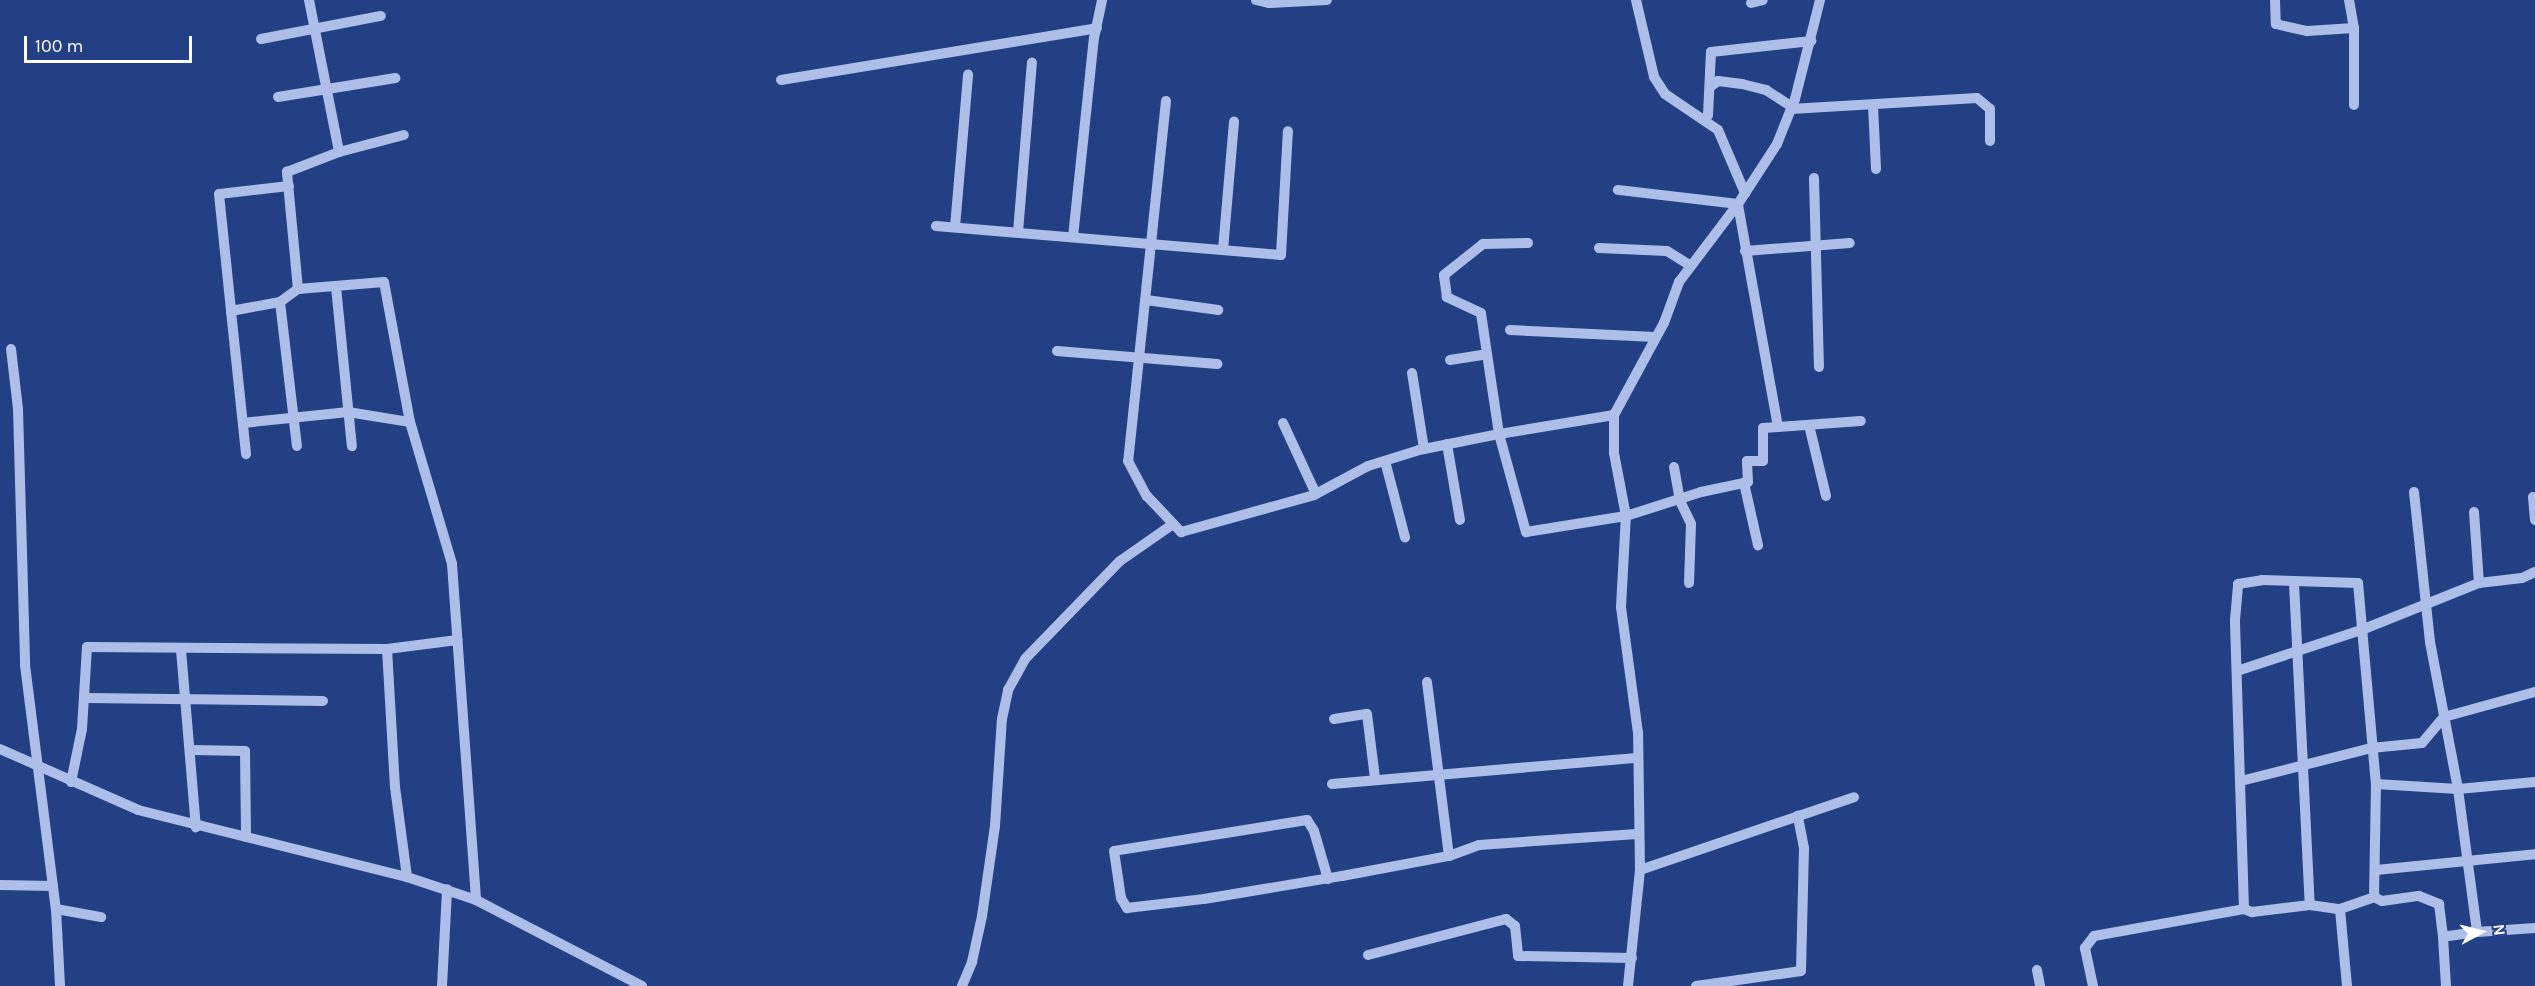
<!DOCTYPE html>
<html>
<head>
<meta charset="utf-8">
<style>
  body { margin:0 }
  #map { position:relative; width:2535px; height:986px; overflow:hidden; background:#244084; font-family:Karla,sans-serif }
  div>[style] { position:absolute }
  .minor>* { height:10px; margin:-5px; padding:0 5px; transform-origin:5px; border-radius:5px; background:#adbfe8 }
  span { translate:-50% -50%; white-space:nowrap; text-align:center; line-height:1.15; -webkit-text-stroke:4.5px #244084; paint-order:stroke }
  .north { position:absolute; left:2451px; top:902px; width:60px; height:60px; -webkit-text-stroke:4px #244084; paint-order:stroke; rotate:83deg; font-size:16px; font-weight:700; line-height:24px; text-align:center; color:#fff }
  .north::after { content:''; display:block; margin:auto; width:21px; height:27px; background:#fff; clip-path:polygon(50% 0,100% 100%,50% 72%,0 100%) }
  .scale { position:absolute; left:24px; top:36px; width:168px; height:27px; box-sizing:border-box; border:3px solid #fff; border-top:0; padding-left:8px; font-size:18px; line-height:21px; white-space:nowrap; color:#fff; -webkit-text-stroke:4px #244084; paint-order:stroke }
</style>
</head>
<body>
<div id="map">
  <div class="minor">
    <div style="left:309px;top:0;width:155px;rotate:78.8deg"></div>
    <div style="left:1256px;top:0;width:13px;rotate:13deg"></div>
    <div style="left:1269px;top:3px;width:58px;rotate:-3deg"></div>
    <div style="left:1636px;top:0;width:79px;rotate:76.8deg"></div>
    <div style="left:1654px;top:77px;width:20px;rotate:57deg"></div>
    <div style="left:1665px;top:94px;width:64px;rotate:34.2deg"></div>
    <div style="left:1718px;top:130px;width:69px;rotate:66.8deg"></div>
    <div style="left:2275px;top:0;width:24px;rotate:88deg"></div>
    <div style="left:2276px;top:24px;width:32px;rotate:13deg"></div>
    <div style="left:2307px;top:31px;width:47px;rotate:-3.7deg"></div>
    <div style="left:2349px;top:0;width:28px;rotate:80deg"></div>
    <div style="left:2354px;top:28px;width:77px;rotate:90deg"></div>
    <div style="left:1751px;top:3px;width:12px;rotate:-14deg"></div>
    <div style="left:261px;top:39px;width:122px;rotate:-10.9deg"></div>
    <div style="left:781px;top:80px;width:320px;rotate:-9.3deg"></div>
    <div style="left:1710px;top:87px;width:10px;rotate:-37deg"></div>
    <div style="left:1718px;top:81px;width:24px;rotate:7deg"></div>
    <div style="left:1742px;top:84px;width:25px;rotate:14deg"></div>
    <div style="left:1766px;top:90px;width:31px;rotate:33deg"></div>
    <div style="left:278px;top:97px;width:119px;rotate:-9.2deg"></div>
    <div style="left:1166px;top:101px;width:362px;rotate:96deg"></div>
    <div style="left:1128px;top:461px;width:40px;rotate:62deg"></div>
    <div style="left:1147px;top:496px;width:50px;rotate:46.6deg"></div>
    <div style="left:1181px;top:532px;width:138px;rotate:-15.5deg"></div>
    <div style="left:1314px;top:495px;width:61px;rotate:-28.2deg"></div>
    <div style="left:1368px;top:466px;width:53px;rotate:-17.4deg"></div>
    <div style="left:1419px;top:450px;width:82px;rotate:-11.3deg"></div>
    <div style="left:1499px;top:434px;width:122px;rotate:-98.5deg"></div>
    <div style="left:1481px;top:313px;width:38px;rotate:-155deg"></div>
    <div style="left:1447px;top:297px;width:22px;rotate:-98deg"></div>
    <div style="left:1444px;top:275px;width:50px;rotate:-38.5deg"></div>
    <div style="left:1483px;top:244px;width:45px;rotate:-1.3deg"></div>
    <div style="left:1873px;top:105px;width:64px;rotate:87.3deg"></div>
    <div style="left:1791px;top:109px;width:186px;rotate:-3.4deg"></div>
    <div style="left:1977px;top:98px;width:17px;rotate:40deg"></div>
    <div style="left:1990px;top:109px;width:32px;rotate:90deg"></div>
    <div style="left:1704px;top:120px;width:6px;rotate:-51deg"></div>
    <div style="left:1708px;top:115px;width:63px;rotate:-87.3deg"></div>
    <div style="left:1711px;top:52px;width:101px;rotate:-6.3deg"></div>
    <div style="left:1814px;top:178px;width:189px;rotate:88.5deg"></div>
    <div style="left:289px;top:186px;width:70px;rotate:173.5deg"></div>
    <div style="left:219px;top:194px;width:118px;rotate:84.1deg"></div>
    <div style="left:231px;top:311px;width:50px;rotate:-10.4deg"></div>
    <div style="left:280px;top:302px;width:22px;rotate:-36deg"></div>
    <div style="left:298px;top:289px;width:86px;rotate:-4.7deg"></div>
    <div style="left:384px;top:282px;width:142px;rotate:79.5deg"></div>
    <div style="left:410px;top:422px;width:148px;rotate:73.5deg"></div>
    <div style="left:452px;top:564px;width:337px;rotate:85.9deg"></div>
    <div style="left:936px;top:226px;width:346px;rotate:4.8deg"></div>
    <div style="left:1281px;top:255px;width:124px;rotate:-86.8deg"></div>
    <div style="left:955px;top:227px;width:153px;rotate:-85.1deg"></div>
    <div style="left:1018px;top:232px;width:170px;rotate:-85.3deg"></div>
    <div style="left:1073px;top:237px;width:200px;rotate:-84deg"></div>
    <div style="left:1094px;top:38px;width:39px;rotate:-78deg"></div>
    <div style="left:1599px;top:248px;width:68px;rotate:2.5deg"></div>
    <div style="left:1667px;top:251px;width:28px;rotate:32deg"></div>
    <div style="left:1223px;top:250px;width:129px;rotate:-85.1deg"></div>
    <div style="left:1745px;top:251px;width:105px;rotate:-4.4deg"></div>
    <div style="left:336px;top:287px;width:160px;rotate:84.3deg"></div>
    <div style="left:298px;top:289px;width:118px;rotate:-95.4deg"></div>
    <div style="left:287px;top:172px;width:56px;rotate:-21deg"></div>
    <div style="left:339px;top:152px;width:67px;rotate:-14.7deg"></div>
    <div style="left:1146px;top:300px;width:73px;rotate:7.9deg"></div>
    <div style="left:280px;top:302px;width:145px;rotate:83.3deg"></div>
    <div style="left:231px;top:311px;width:144px;rotate:84deg"></div>
    <div style="left:1510px;top:330px;width:145px;rotate:2.8deg"></div>
    <div style="left:11px;top:349px;width:60px;rotate:83.3deg"></div>
    <div style="left:18px;top:409px;width:256px;rotate:88.4deg"></div>
    <div style="left:25px;top:665px;width:246px;rotate:82.8deg"></div>
    <div style="left:56px;top:909px;width:77px;rotate:87deg"></div>
    <div style="left:1057px;top:351px;width:161px;rotate:4.6deg"></div>
    <div style="left:1450px;top:360px;width:37px;rotate:-9deg"></div>
    <div style="left:1412px;top:373px;width:77px;rotate:81deg"></div>
    <div style="left:1614px;top:415px;width:117px;rotate:170.6deg"></div>
    <div style="left:1499px;top:434px;width:102px;rotate:74.6deg"></div>
    <div style="left:1526px;top:532px;width:101px;rotate:-9.1deg"></div>
    <div style="left:1626px;top:516px;width:79px;rotate:-17.7deg"></div>
    <div style="left:1701px;top:492px;width:48px;rotate:-12deg"></div>
    <div style="left:1748px;top:482px;width:21px;rotate:-93deg"></div>
    <div style="left:1747px;top:461px;width:16px"></div>
    <div style="left:1763px;top:461px;width:33px;rotate:-90deg"></div>
    <div style="left:1763px;top:428px;width:15px;rotate:-4deg"></div>
    <div style="left:1778px;top:427px;width:227px;rotate:-100.2deg"></div>
    <div style="left:1738px;top:204px;width:121px;rotate:-173.3deg"></div>
    <div style="left:243px;top:423px;width:106px;rotate:-6deg"></div>
    <div style="left:348px;top:412px;width:63px;rotate:9.2deg"></div>
    <div style="left:1283px;top:423px;width:78px;rotate:65.1deg"></div>
    <div style="left:1809px;top:425px;width:73px;rotate:76.5deg"></div>
    <div style="left:1778px;top:427px;width:83px;rotate:-4.1deg"></div>
    <div style="left:1447px;top:444px;width:77px;rotate:80.3deg"></div>
    <div style="left:1385px;top:461px;width:79px;rotate:75.3deg"></div>
    <div style="left:1674px;top:467px;width:35px;rotate:80deg"></div>
    <div style="left:1680px;top:501px;width:25px;rotate:64deg"></div>
    <div style="left:1691px;top:524px;width:59px;rotate:91.9deg"></div>
    <div style="left:1744px;top:483px;width:64px;rotate:77.3deg"></div>
    <div style="left:2414px;top:492px;width:151px;rotate:83.9deg"></div>
    <div style="left:2430px;top:642px;width:150px;rotate:79.2deg"></div>
    <div style="left:2458px;top:789px;width:144px;rotate:82.4deg"></div>
    <div style="left:2477px;top:932px;width:34px;rotate:172deg"></div>
    <div style="left:2443px;top:937px;width:49px;rotate:86.5deg"></div>
    <div style="left:2533px;top:497px;width:23px;rotate:85deg"></div>
    <div style="left:2474px;top:512px;width:71px;rotate:86deg"></div>
    <div style="left:2294px;top:583px;width:322px;rotate:87.2deg"></div>
    <div style="left:387px;top:649px;width:138px;rotate:86.7deg"></div>
    <div style="left:395px;top:787px;width:91px;rotate:82.4deg"></div>
    <div style="left:181px;top:650px;width:178px;rotate:85.2deg"></div>
    <div style="left:2237px;top:671px;width:134px;rotate:-18.3deg"></div>
    <div style="left:2364px;top:629px;width:124px;rotate:-21.8deg"></div>
    <div style="left:2479px;top:583px;width:43px;rotate:-6.6deg"></div>
    <div style="left:2522px;top:578px;width:14px;rotate:-25deg"></div>
    <div style="left:1427px;top:682px;width:175px;rotate:82.8deg"></div>
    <div style="left:85px;top:698px;width:238px;rotate:0.7deg"></div>
    <div style="left:1334px;top:719px;width:33px;rotate:-9deg"></div>
    <div style="left:1367px;top:714px;width:64px;rotate:82.9deg"></div>
    <div style="left:0;top:749px;width:151px;rotate:23.8deg"></div>
    <div style="left:138px;top:810px;width:277px;rotate:14deg"></div>
    <div style="left:407px;top:877px;width:73px;rotate:18.4deg"></div>
    <div style="left:476px;top:900px;width:187px;rotate:27.4deg"></div>
    <div style="left:192px;top:750px;width:53px;rotate:1.1deg"></div>
    <div style="left:245px;top:751px;width:86px;rotate:89.3deg"></div>
    <div style="left:2241px;top:781px;width:134px;rotate:-14.2deg"></div>
    <div style="left:2371px;top:748px;width:51px;rotate:-5.6deg"></div>
    <div style="left:2422px;top:743px;width:34px;rotate:-50deg"></div>
    <div style="left:2444px;top:717px;width:94px;rotate:-15.4deg"></div>
    <div style="left:71px;top:782px;width:54px;rotate:-78.3deg"></div>
    <div style="left:82px;top:729px;width:82px;rotate:-86.5deg"></div>
    <div style="left:87px;top:647px;width:300px;rotate:0.4deg"></div>
    <div style="left:387px;top:649px;width:71px;rotate:-7.3deg"></div>
    <div style="left:1332px;top:784px;width:306px;rotate:-4.9deg"></div>
    <div style="left:2376px;top:784px;width:82px;rotate:3.5deg"></div>
    <div style="left:2458px;top:789px;width:77px;rotate:-5.2deg"></div>
    <div style="left:1640px;top:870px;width:226px;rotate:-18.8deg"></div>
    <div style="left:2376px;top:870px;width:160px;rotate:-5.7deg"></div>
    <div style="left:1328px;top:879px;width:50px;rotate:-106.3deg"></div>
    <div style="left:1314px;top:831px;width:13px;rotate:-122deg"></div>
    <div style="left:1307px;top:820px;width:195px;rotate:170.9deg"></div>
    <div style="left:1114px;top:851px;width:48px;rotate:81.5deg"></div>
    <div style="left:1121px;top:898px;width:12px;rotate:59deg"></div>
    <div style="left:1127px;top:908px;width:78px;rotate:-6.7deg"></div>
    <div style="left:1204px;top:899px;width:140px;rotate:-9.5deg"></div>
    <div style="left:1342px;top:876px;width:109px;rotate:-10.6deg"></div>
    <div style="left:1449px;top:856px;width:32px;rotate:-20deg"></div>
    <div style="left:1479px;top:845px;width:158px;rotate:-4deg"></div>
    <div style="left:0;top:885px;width:53px;rotate:1.1deg"></div>
    <div style="left:56px;top:909px;width:46px;rotate:10.1deg"></div>
    <div style="left:2244px;top:909px;width:289px;rotate:-91.8deg"></div>
    <div style="left:2235px;top:620px;width:36px;rotate:-85deg"></div>
    <div style="left:2238px;top:584px;width:24px;rotate:-9deg"></div>
    <div style="left:2262px;top:580px;width:96px;rotate:1.8deg"></div>
    <div style="left:2358px;top:583px;width:202px;rotate:84.9deg"></div>
    <div style="left:2376px;top:784px;width:113px;rotate:91deg"></div>
    <div style="left:2340px;top:909px;width:77px;rotate:84.8deg"></div>
    <div style="left:2477px;top:932px;width:58px;rotate:-3.9deg"></div>
    <div style="left:1368px;top:955px;width:143px;rotate:-14.6deg"></div>
    <div style="left:1506px;top:919px;width:11px;rotate:38deg"></div>
    <div style="left:1515px;top:926px;width:30px;rotate:84deg"></div>
    <div style="left:1518px;top:956px;width:114px;rotate:1deg"></div>
    <div style="left:2037px;top:970px;width:16px;rotate:79deg"></div>
    <div style="left:442px;top:986px;width:97px;rotate:-87deg"></div>
    <div style="left:962px;top:986px;width:26px;rotate:-67deg"></div>
    <div style="left:972px;top:962px;width:47px;rotate:-77.7deg"></div>
    <div style="left:982px;top:916px;width:91px;rotate:-81.8deg"></div>
    <div style="left:995px;top:826px;width:107px;rotate:-86.3deg"></div>
    <div style="left:1002px;top:719px;width:30px;rotate:-78deg"></div>
    <div style="left:1008px;top:690px;width:35px;rotate:-61deg"></div>
    <div style="left:1025px;top:659px;width:136px;rotate:-45.9deg"></div>
    <div style="left:1120px;top:561px;width:65px;rotate:-34.9deg"></div>
    <div style="left:1628px;top:986px;width:117px;rotate:-84.1deg"></div>
    <div style="left:1640px;top:870px;width:137px;rotate:-90.8deg"></div>
    <div style="left:1638px;top:733px;width:127px;rotate:-97.7deg"></div>
    <div style="left:1621px;top:607px;width:91px;rotate:-86.9deg"></div>
    <div style="left:1626px;top:516px;width:64px;rotate:-100.8deg"></div>
    <div style="left:1614px;top:453px;width:38px;rotate:-90deg"></div>
    <div style="left:1614px;top:415px;width:105px;rotate:-61.5deg"></div>
    <div style="left:1664px;top:323px;width:44px;rotate:-69.9deg"></div>
    <div style="left:1679px;top:282px;width:98px;rotate:-52.9deg"></div>
    <div style="left:1738px;top:204px;width:72px;rotate:-57deg"></div>
    <div style="left:1777px;top:144px;width:48px;rotate:-68.2deg"></div>
    <div style="left:1795px;top:99px;width:102px;rotate:-75.8deg"></div>
    <div style="left:1696px;top:986px;width:106px;rotate:-8.1deg"></div>
    <div style="left:1801px;top:971px;width:123px;rotate:-88.6deg"></div>
    <div style="left:1804px;top:848px;width:33px;rotate:-101deg"></div>
    <div style="left:2093px;top:986px;width:39px;rotate:-102deg"></div>
    <div style="left:2085px;top:948px;width:15px;rotate:-53deg"></div>
    <div style="left:2094px;top:936px;width:152px;rotate:-10.2deg"></div>
    <div style="left:2244px;top:909px;width:9px;rotate:21deg"></div>
    <div style="left:2252px;top:912px;width:58px;rotate:-6.9deg"></div>
    <div style="left:2310px;top:905px;width:30px;rotate:8deg"></div>
    <div style="left:2340px;top:909px;width:36px;rotate:-19deg"></div>
    <div style="left:2374px;top:897px;width:9px;rotate:27deg"></div>
    <div style="left:2382px;top:901px;width:37px;rotate:-8deg"></div>
    <div style="left:2419px;top:896px;width:22px;rotate:22deg"></div>
    <div style="left:2439px;top:904px;width:33px;rotate:83deg"></div>
  </div>
  <div class="north">N</div>
  <div class="scale">100 m</div>
</div>
</body>
</html>
